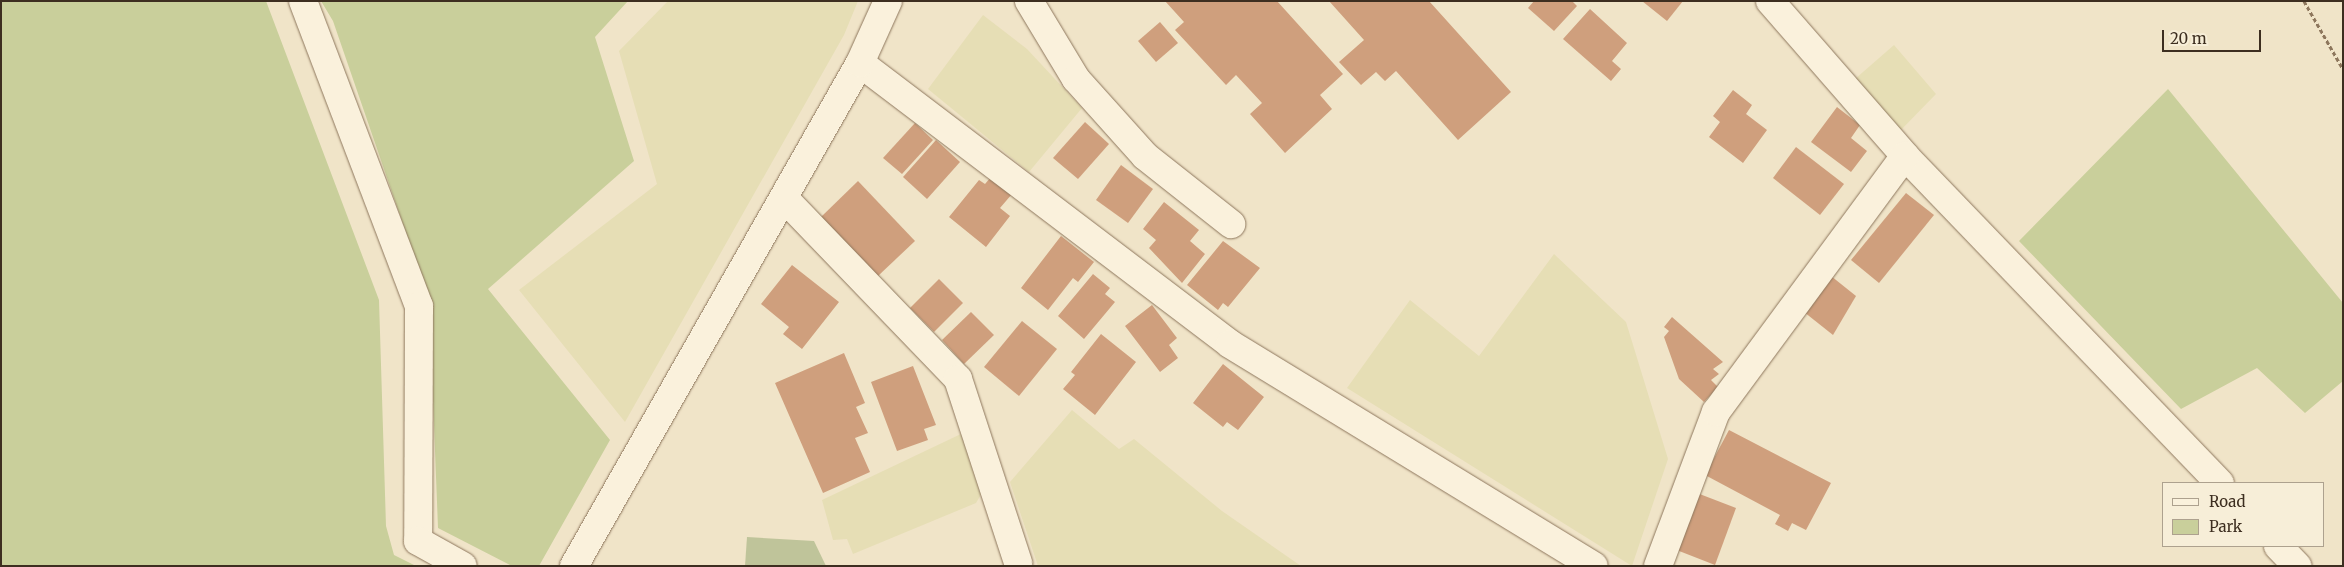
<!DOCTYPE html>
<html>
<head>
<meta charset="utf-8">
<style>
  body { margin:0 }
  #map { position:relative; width:2344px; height:567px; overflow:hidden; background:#f0e4c8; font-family:Merriweather,serif }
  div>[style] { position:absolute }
  .farmland>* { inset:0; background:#e6deb5 }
  .green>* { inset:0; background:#c9cf9b }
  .cemetery>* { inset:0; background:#bfc49a }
  .building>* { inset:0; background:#cf9f7d }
  .path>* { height:3px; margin-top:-1.5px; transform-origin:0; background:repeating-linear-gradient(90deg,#8d765c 0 4px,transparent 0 6.5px) }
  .roads { filter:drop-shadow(0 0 1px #8d765c) drop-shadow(0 0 1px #8d765c) }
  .minor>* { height:28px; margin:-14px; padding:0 14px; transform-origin:14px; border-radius:14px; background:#faf1dc }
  span { translate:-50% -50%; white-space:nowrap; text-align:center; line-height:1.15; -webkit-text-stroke:4.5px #f7eed8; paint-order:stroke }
  .frame { position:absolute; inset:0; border:2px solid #3d2e20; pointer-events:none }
  .legend { position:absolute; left:2162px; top:482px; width:162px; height:65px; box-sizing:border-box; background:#f7eed8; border:1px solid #ada18e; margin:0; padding:6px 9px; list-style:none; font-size:15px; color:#3d2e20 }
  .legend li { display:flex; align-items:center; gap:10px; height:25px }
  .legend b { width:25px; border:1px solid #ada18e }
  .scale { position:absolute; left:2162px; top:30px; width:99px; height:22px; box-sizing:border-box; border:2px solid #3d2e20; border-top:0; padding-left:6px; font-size:15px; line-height:18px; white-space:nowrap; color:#3d2e20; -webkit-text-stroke:4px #f7eed8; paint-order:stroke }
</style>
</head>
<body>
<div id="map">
  <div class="farmland">
    <div style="clip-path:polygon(668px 1px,858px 1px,844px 35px,625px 422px,519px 290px,657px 184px,619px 51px)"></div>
    <div style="clip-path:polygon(983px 15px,1027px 49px,1082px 108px,1029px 172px,928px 89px)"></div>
    <div style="clip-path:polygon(1894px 45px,1936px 94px,1899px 132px,1855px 79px)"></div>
    <div style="clip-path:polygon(1554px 254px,1626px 322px,1668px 459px,1632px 566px,1347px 388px,1410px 300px,1479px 356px)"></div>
    <div style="clip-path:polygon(1072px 410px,1119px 449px,1134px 439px,1222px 511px,1301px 566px,1038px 566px,1010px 482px)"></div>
    <div style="clip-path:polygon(963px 433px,983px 491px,976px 503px,853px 554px,847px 539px,833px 540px,822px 500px)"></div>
  </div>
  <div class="green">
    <div style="clip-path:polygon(1px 1px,266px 1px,379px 300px,386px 526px,394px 555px,416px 566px,1px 566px)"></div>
    <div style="clip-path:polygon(321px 1px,628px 1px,595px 37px,634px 161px,488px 289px,610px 440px,539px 566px,512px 566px,438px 528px,430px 322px,405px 230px,333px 21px)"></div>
    <div style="clip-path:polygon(2168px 89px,2343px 303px,2343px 381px,2305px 413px,2257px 368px,2181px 409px,2019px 241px)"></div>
  </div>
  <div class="cemetery">
    <div style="clip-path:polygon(747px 537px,814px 541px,826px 566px,745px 566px)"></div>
  </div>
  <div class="building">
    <div style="clip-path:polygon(1165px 1px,1277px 1px,1343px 74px,1320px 95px,1332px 109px,1285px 153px,1250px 114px,1262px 103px,1236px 75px,1226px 85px,1175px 30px,1184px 22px)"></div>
    <div style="clip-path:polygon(1329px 1px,1429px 1px,1511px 92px,1458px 140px,1396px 71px,1385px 81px,1376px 72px,1361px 85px,1339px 62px,1364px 40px)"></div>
    <div style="clip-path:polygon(1534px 1px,1572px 1px,1577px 6px,1554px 31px,1528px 8px)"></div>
    <div style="clip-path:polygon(1642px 1px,1683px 1px,1667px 21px)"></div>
    <div style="clip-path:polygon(1590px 9px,1627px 43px,1612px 61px,1621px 69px,1611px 81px,1563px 39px)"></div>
    <div style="clip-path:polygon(1160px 22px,1178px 43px,1156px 62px,1138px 41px)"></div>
    <div style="clip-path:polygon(1733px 90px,1752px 105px,1746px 114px,1767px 130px,1743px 163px,1709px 137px,1720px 122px,1713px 116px)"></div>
    <div style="clip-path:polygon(1837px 107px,1860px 125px,1851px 138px,1867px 151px,1851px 172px,1811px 142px)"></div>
    <div style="clip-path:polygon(1085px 122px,1109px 144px,1078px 179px,1053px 158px)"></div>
    <div style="clip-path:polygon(915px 123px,933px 140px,902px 174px,883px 158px)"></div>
    <div style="clip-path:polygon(936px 140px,960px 162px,927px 199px,903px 177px)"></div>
    <div style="clip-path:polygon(1796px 147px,1844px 184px,1820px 215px,1773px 178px)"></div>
    <div style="clip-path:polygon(1121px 165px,1153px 189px,1128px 223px,1096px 200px)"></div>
    <div style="clip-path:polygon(991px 177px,1012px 194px,1000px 208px,1010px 216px,986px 247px,949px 217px,979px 180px,985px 184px)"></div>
    <div style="clip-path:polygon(858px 181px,915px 241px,878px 276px,821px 217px)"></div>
    <div style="clip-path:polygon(1906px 193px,1934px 215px,1879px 283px,1851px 260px)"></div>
    <div style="clip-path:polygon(1164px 202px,1199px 230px,1190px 241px,1205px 254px,1182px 283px,1149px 248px,1156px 240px,1143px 229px)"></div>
    <div style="clip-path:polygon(1061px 236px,1094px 262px,1078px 282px,1073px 278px,1048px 310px,1021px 288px)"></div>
    <div style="clip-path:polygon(1223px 241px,1260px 268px,1228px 307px,1223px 303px,1218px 310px,1187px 285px)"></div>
    <div style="clip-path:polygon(792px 265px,839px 302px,802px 349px,783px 334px,789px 327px,761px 304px)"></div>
    <div style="clip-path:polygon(1093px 274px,1110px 288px,1105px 294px,1115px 302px,1084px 339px,1058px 316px)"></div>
    <div style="clip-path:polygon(1831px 276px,1856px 296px,1833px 335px,1804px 312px)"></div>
    <div style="clip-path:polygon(939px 279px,963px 303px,934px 332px,910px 308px)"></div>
    <div style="clip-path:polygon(1152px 305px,1177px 338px,1169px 345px,1178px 358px,1160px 372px,1125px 326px)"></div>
    <div style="clip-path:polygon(971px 312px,994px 335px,964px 364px,942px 340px)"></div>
    <div style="clip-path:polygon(1672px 317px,1723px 362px,1713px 369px,1719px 374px,1711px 380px,1718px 387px,1704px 402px,1679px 379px,1664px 337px,1669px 331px,1664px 327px)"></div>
    <div style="clip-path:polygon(1022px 321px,1057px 349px,1019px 396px,984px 367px)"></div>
    <div style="clip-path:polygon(1101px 334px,1136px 362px,1095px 415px,1063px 389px,1075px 375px,1071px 372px)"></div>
    <div style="clip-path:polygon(844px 353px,865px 403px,856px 407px,868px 433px,855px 438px,870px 472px,823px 493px,775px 383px)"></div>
    <div style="clip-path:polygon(1223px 364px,1264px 397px,1238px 430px,1227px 422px,1223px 427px,1193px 403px)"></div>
    <div style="clip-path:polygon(913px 366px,936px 425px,924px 429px,928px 440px,897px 451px,871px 382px)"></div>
    <div style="clip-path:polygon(1729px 430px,1831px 483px,1806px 530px,1792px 523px,1788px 531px,1775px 524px,1780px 515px,1705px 475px)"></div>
    <div style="clip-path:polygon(1697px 493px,1736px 508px,1715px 565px,1674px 549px)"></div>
  </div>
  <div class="path">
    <div style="left:2304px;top:1px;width:78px;rotate:60.2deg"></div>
  </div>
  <div class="roads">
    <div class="minor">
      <div style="left:303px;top:1px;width:326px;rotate:69.2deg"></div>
      <div style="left:419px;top:306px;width:235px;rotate:90.2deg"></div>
      <div style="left:418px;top:541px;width:51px;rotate:29.1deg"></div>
      <div style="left:1029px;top:1px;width:91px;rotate:58.9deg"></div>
      <div style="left:1076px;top:79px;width:103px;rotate:48.1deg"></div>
      <div style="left:1145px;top:156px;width:110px;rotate:38.3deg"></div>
      <div style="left:1770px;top:1px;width:206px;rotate:48.9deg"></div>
      <div style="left:1905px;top:156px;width:454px;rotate:46.1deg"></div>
      <div style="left:860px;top:63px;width:465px;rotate:37.2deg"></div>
      <div style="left:1230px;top:344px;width:426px;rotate:31.4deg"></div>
      <div style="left:784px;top:198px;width:251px;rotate:46.1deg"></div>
      <div style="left:958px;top:379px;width:194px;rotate:71.9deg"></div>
      <div style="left:2278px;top:546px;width:28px;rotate:46deg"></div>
      <div style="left:574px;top:566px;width:579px;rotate:-60.38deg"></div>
      <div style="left:860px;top:63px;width:68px;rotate:-65.7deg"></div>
      <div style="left:1658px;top:566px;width:165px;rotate:-69.4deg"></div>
      <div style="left:1716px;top:412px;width:318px;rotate:-53.6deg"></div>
    </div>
  </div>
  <div class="frame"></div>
  <ul class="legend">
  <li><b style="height:6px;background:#faf1dc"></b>Road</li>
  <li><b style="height:14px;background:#c9cf9b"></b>Park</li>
  </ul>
  <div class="scale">20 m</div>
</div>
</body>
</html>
